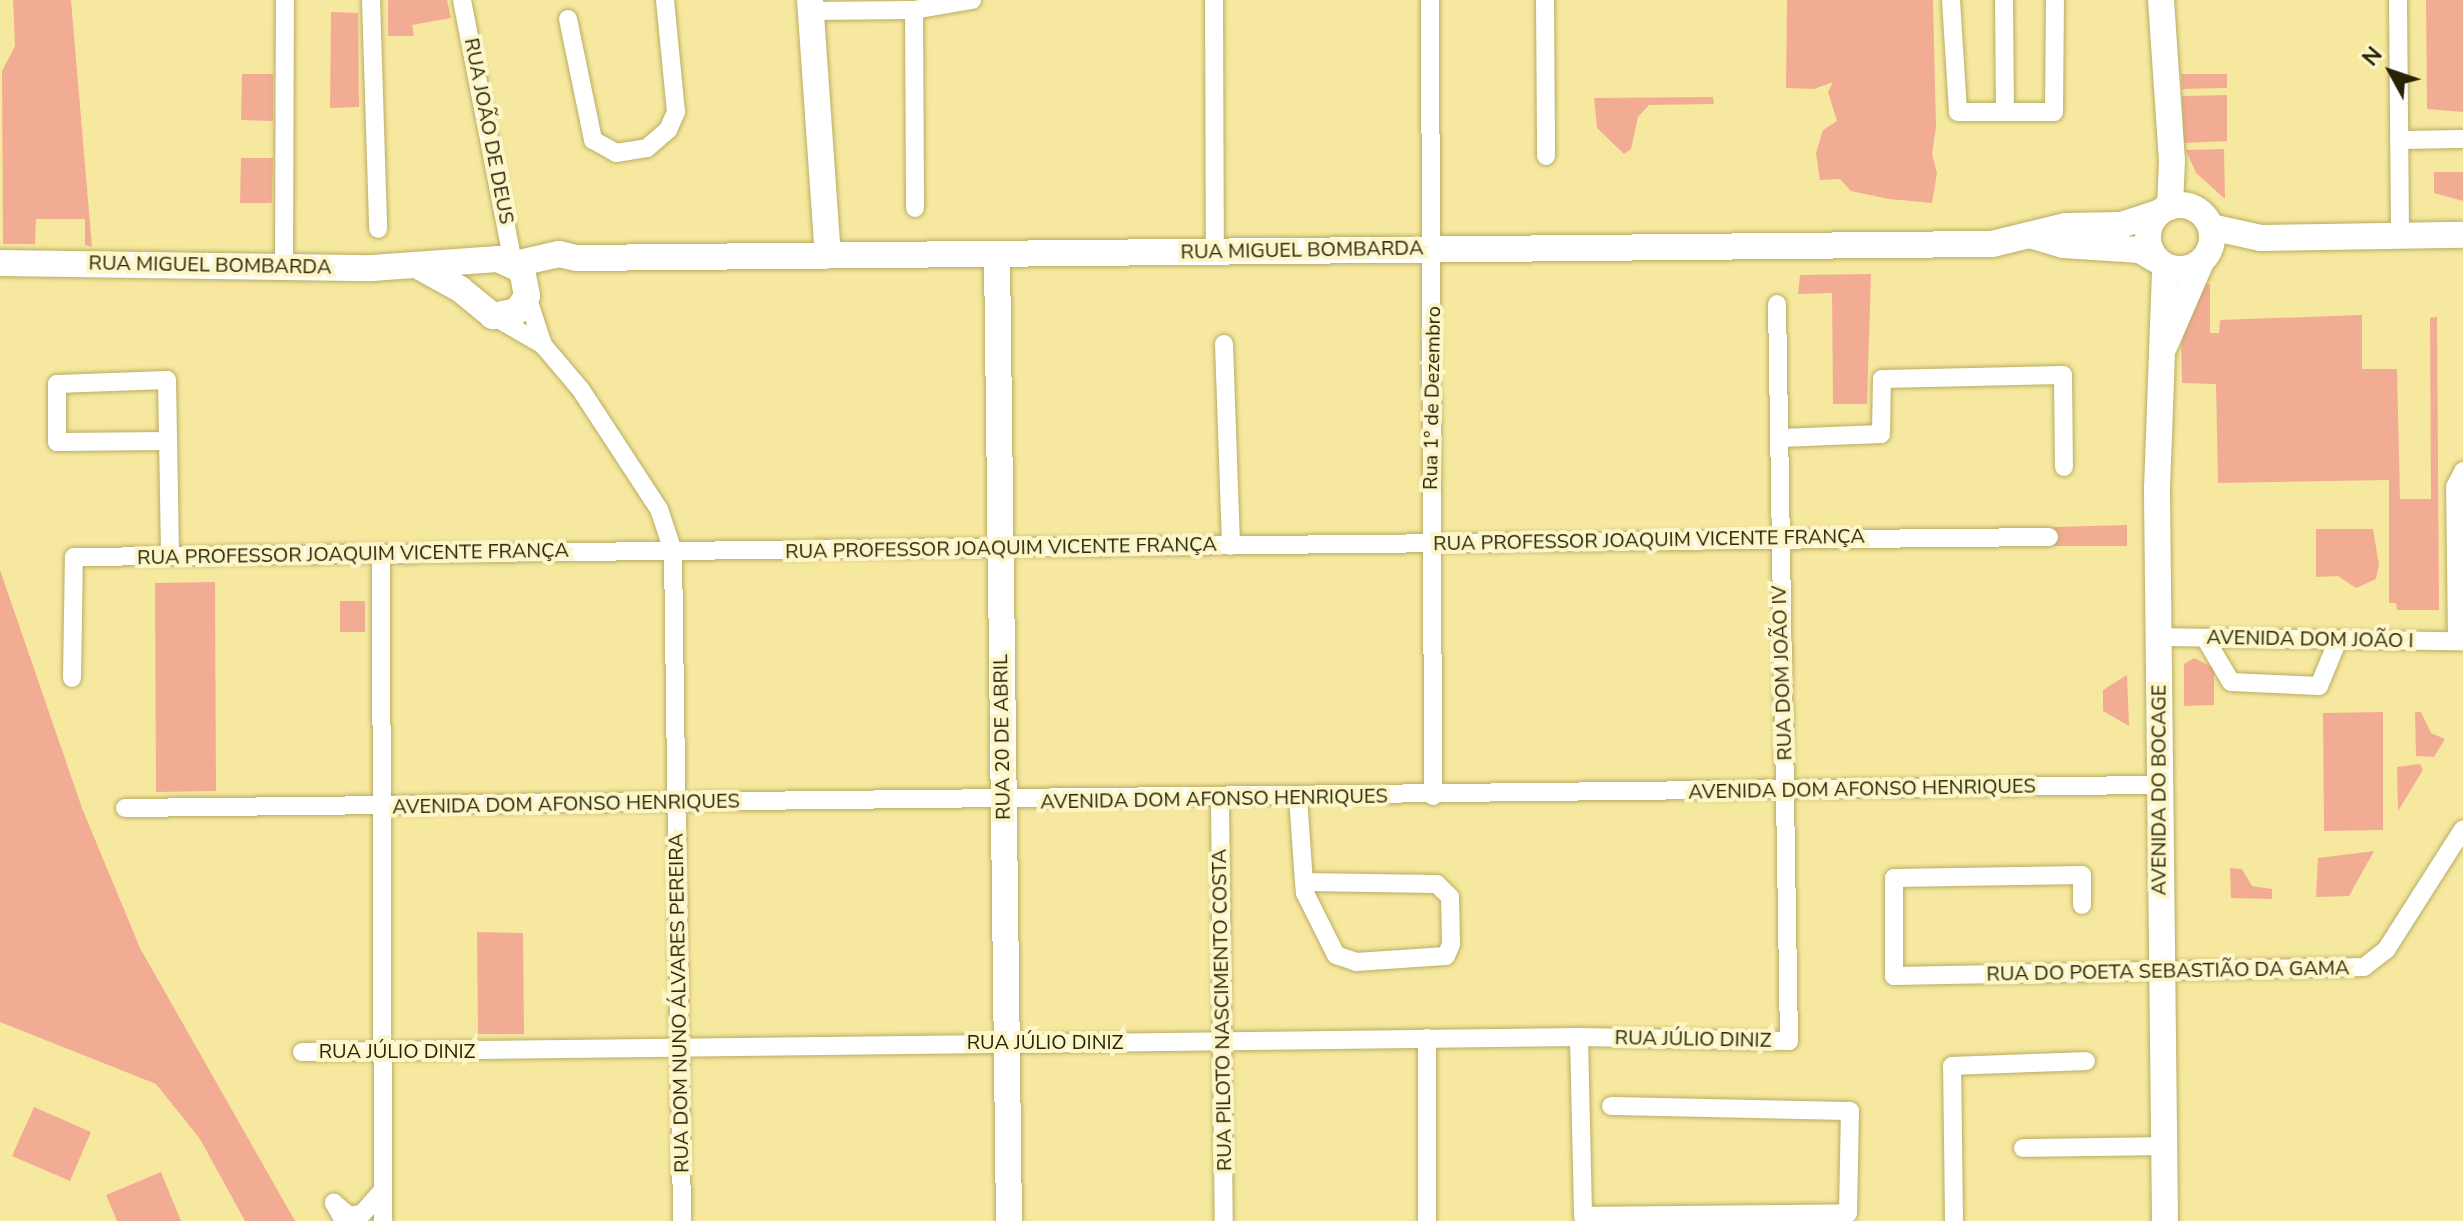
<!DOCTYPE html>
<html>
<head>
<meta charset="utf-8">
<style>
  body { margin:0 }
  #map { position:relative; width:2463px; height:1221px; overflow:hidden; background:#f6e99f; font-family:"Nunito Sans",sans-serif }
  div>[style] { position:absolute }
  .green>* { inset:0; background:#f3ac94 }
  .roads { filter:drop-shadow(0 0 2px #b9ac63) drop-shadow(0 0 2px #b9ac63) }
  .street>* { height:18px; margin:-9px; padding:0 9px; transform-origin:9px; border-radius:9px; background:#fff }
  .secondary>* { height:26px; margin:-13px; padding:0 13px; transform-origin:13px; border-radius:13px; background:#fff }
  .secondary>.ring { margin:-13px; padding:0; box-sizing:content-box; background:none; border:26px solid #fff; border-radius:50% }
  span { translate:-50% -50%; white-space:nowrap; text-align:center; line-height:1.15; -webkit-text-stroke:8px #fdf6ca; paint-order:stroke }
  .street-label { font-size:20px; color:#282304 }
  .north { position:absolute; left:2351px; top:32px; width:80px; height:80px; -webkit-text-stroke:6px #fdf6ca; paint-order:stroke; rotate:310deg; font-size:22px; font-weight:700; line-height:32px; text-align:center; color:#282304 }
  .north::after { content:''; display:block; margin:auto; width:28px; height:36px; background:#282304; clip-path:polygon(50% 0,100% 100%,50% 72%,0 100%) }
</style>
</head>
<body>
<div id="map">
  <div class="green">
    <div style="clip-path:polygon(13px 0,71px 0,92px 247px,85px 245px,85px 219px,36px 219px,35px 244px,3px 244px,2px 71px,15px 46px)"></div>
    <div style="clip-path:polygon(388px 0,447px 0,451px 18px,412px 25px,414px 36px,388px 36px)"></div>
    <div style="clip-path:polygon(1787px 0,1933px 0,1936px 127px,1932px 154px,1937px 173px,1932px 203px,1889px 199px,1851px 191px,1840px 179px,1820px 180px,1816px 153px,1823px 130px,1837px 121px,1828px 92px,1833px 82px,1814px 89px,1786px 88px)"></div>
    <div style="clip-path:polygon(2426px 0,2463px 0,2463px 112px,2427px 109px)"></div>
    <div style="clip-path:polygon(331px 12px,358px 13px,359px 107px,330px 108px)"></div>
    <div style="clip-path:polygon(242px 74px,273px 74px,273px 121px,241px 120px)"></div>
    <div style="clip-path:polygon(2181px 74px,2227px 74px,2227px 88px,2182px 89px)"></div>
    <div style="clip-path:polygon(2227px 95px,2227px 141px,2184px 143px,2182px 96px)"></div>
    <div style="clip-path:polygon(1713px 97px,1714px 104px,1649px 105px,1638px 117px,1631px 149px,1624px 154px,1597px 128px,1594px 98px)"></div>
    <div style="clip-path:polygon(2224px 149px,2225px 199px,2196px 173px,2186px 150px)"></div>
    <div style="clip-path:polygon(241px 158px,273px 158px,272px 203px,240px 203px)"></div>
    <div style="clip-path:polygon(2434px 172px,2463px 172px,2463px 201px,2434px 193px)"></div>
    <div style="clip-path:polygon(1871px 274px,1867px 404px,1833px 404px,1832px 293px,1798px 294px,1800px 275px)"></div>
    <div style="clip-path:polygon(2210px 284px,2210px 333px,2219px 333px,2220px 320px,2362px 315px,2362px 369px,2397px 369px,2400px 499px,2431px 499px,2430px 318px,2437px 317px,2439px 610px,2397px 610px,2396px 603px,2389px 603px,2389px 480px,2218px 483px,2216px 384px,2182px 383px,2180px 287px)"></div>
    <div style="clip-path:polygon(2127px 525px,2127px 546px,2053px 546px,2053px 527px)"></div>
    <div style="clip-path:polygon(2316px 529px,2373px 529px,2379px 565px,2376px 579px,2356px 588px,2338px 576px,2316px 577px)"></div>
    <div style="clip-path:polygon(0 570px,82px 808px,140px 948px,295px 1221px,245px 1221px,200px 1139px,156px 1084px,0 1022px)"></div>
    <div style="clip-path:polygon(215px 582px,216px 791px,156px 792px,155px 583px)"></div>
    <div style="clip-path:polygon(365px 601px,365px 632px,340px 632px,340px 601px)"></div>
    <div style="clip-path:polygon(2194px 658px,2214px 668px,2214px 705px,2184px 706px,2184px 664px)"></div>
    <div style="clip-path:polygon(2127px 675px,2129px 726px,2103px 711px,2103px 690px)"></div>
    <div style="clip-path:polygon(2383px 712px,2383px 830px,2324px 831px,2323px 713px)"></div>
    <div style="clip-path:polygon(2415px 712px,2421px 712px,2431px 733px,2445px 739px,2434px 757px,2416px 756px)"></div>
    <div style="clip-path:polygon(2420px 764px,2423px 770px,2398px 811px,2397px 767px)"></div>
    <div style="clip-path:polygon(2374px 851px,2349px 896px,2316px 897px,2318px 858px)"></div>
    <div style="clip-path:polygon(2230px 868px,2242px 869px,2252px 886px,2272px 889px,2272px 899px,2231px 898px)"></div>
    <div style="clip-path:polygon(477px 932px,523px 933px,524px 1034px,478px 1034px)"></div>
    <div style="clip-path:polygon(34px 1107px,91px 1132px,70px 1181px,12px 1156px)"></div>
    <div style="clip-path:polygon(161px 1172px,181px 1221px,117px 1221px,106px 1195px)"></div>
  </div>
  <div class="roads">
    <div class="street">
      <div style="left:371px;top:0;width:229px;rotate:88.2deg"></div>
      <div style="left:462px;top:0;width:268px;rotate:79deg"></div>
      <div style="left:1214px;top:0;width:251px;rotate:89.8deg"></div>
      <div style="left:1430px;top:0;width:796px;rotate:89.78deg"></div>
      <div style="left:1545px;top:0;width:156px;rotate:89.6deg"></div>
      <div style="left:1951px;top:0;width:112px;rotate:86.4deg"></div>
      <div style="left:1958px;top:112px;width:96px"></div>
      <div style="left:2054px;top:112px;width:112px;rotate:-89.5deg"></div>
      <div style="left:2004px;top:0;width:112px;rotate:89.5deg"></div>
      <div style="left:2398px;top:0;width:237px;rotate:89.5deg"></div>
      <div style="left:914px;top:10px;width:198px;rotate:89.7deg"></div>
      <div style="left:810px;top:11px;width:104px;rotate:-0.6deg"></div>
      <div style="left:914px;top:10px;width:59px;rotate:-9.8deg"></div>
      <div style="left:568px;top:19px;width:124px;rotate:78.3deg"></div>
      <div style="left:593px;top:140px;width:26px;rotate:29deg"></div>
      <div style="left:616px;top:153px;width:31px;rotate:-9deg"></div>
      <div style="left:647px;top:148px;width:28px;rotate:-41deg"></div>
      <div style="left:668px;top:130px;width:20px;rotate:-66deg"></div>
      <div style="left:676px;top:112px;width:113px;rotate:-95.6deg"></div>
      <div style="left:2399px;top:140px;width:64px;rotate:-0.9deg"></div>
      <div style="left:284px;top:268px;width:268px;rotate:-89.8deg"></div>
      <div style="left:527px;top:296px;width:52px;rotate:71.9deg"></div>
      <div style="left:493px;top:316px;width:58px;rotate:30.1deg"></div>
      <div style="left:543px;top:345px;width:59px;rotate:49.8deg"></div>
      <div style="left:581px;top:390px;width:142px;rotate:56.8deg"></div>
      <div style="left:659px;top:509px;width:44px;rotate:71.6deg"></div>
      <div style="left:673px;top:551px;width:670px;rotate:89.23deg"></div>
      <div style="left:1224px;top:344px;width:202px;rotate:88deg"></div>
      <div style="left:1781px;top:438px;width:100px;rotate:-2.3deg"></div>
      <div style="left:1881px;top:434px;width:55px;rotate:-89deg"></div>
      <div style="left:1882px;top:379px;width:181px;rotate:-1.3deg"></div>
      <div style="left:2063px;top:375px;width:92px;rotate:89.4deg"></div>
      <div style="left:167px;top:441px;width:110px;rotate:179.5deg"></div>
      <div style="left:57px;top:442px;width:58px;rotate:-90deg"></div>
      <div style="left:57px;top:384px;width:110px;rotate:-2.1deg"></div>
      <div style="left:167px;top:380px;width:176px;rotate:89deg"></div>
      <div style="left:381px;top:554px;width:667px;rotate:89.83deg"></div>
      <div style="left:2158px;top:637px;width:305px;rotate:0.8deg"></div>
      <div style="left:2205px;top:638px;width:51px;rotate:59.4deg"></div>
      <div style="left:2231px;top:682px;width:88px;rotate:2.6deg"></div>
      <div style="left:2319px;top:686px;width:50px;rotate:-67.6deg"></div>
      <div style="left:2457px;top:641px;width:154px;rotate:-90.7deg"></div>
      <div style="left:2455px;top:487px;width:18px;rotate:-63deg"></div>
      <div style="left:72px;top:678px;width:121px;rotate:-89.1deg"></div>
      <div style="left:74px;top:557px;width:1975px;rotate:-0.58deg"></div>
      <div style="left:1298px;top:797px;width:85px;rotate:86deg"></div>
      <div style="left:1304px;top:882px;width:11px;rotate:85deg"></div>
      <div style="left:1305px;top:893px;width:69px;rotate:63.4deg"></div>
      <div style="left:1336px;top:955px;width:21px;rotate:19deg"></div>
      <div style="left:1356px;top:962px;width:90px;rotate:-3.8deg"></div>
      <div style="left:1446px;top:956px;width:13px;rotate:-67deg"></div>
      <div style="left:1451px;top:944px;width:47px;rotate:-91.2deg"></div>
      <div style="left:1450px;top:897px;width:18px;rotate:-135deg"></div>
      <div style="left:1437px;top:884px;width:133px;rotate:-179.1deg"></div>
      <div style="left:1220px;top:798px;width:423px;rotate:89.5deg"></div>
      <div style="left:125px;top:808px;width:2034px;rotate:-0.65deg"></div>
      <div style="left:2082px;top:905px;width:30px;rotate:-90deg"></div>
      <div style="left:2082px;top:875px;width:188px;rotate:179.1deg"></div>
      <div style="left:1894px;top:878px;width:98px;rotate:90deg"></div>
      <div style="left:1894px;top:976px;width:470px;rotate:-1.1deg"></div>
      <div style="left:2364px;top:967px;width:28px;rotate:-38deg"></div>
      <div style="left:2386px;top:950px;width:143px;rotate:-57.5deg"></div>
      <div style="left:1579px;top:1037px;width:179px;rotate:88.7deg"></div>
      <div style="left:1583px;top:1216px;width:265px;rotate:-0.6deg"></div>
      <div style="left:1848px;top:1213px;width:102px;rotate:-88.9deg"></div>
      <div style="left:1850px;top:1111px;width:239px;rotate:-178.8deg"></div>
      <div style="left:302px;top:1052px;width:1277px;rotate:-0.67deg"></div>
      <div style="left:1579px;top:1037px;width:210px;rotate:1.1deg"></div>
      <div style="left:1789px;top:1041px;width:737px;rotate:-90.93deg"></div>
      <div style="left:2023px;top:1148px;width:139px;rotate:-0.8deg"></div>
      <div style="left:344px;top:1221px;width:21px;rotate:-119deg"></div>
      <div style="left:334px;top:1203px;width:20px;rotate:41deg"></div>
      <div style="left:349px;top:1216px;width:13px;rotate:-9deg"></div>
      <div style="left:362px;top:1214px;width:32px;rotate:-49deg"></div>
      <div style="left:1427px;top:1221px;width:183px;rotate:-90deg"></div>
      <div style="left:1954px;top:1221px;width:155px;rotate:-90.7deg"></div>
      <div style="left:1952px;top:1066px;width:134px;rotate:-2.1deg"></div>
    </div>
    <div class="secondary">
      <div style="left:810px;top:0;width:256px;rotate:86deg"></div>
      <div style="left:2161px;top:0;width:160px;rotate:86.1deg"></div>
      <div style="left:2172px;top:160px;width:47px;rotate:92.4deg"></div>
      <div class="ring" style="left:2148px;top:205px;width:38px;height:38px"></div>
      <div style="left:2211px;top:227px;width:51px;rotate:12.4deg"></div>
      <div style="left:2261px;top:238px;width:202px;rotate:-0.9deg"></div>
      <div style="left:2030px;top:235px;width:34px;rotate:17deg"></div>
      <div style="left:2063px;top:245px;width:77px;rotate:3.7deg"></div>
      <div style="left:2140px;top:250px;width:17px;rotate:31deg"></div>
      <div style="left:997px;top:254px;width:967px;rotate:89.29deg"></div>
      <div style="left:0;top:263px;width:372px;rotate:0.8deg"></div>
      <div style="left:372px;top:268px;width:126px;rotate:-4.1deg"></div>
      <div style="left:498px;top:259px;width:26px;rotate:25deg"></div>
      <div style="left:522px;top:270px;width:26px;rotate:79deg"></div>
      <div style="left:527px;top:296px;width:18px;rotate:124deg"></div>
      <div style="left:517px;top:311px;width:25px;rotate:168deg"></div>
      <div style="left:493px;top:316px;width:43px;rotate:-140.7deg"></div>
      <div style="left:460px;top:289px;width:46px;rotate:-151.2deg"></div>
      <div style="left:515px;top:264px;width:45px;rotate:-12.8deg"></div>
      <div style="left:559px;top:254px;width:18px;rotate:13deg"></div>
      <div style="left:577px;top:258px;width:1415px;rotate:-0.57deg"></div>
      <div style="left:1992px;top:244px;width:76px;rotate:-13.7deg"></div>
      <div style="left:2066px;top:226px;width:55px;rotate:-1deg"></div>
      <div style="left:2121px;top:225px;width:40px;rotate:-18deg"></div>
      <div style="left:2165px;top:345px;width:90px;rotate:-66.6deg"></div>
      <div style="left:2165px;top:1221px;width:732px;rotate:-90.63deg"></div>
      <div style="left:2157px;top:489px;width:223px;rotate:-87.9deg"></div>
    </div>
  </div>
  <div class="street-label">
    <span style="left:489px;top:131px;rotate:79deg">RUA JOÃO DE DEUS</span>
    <span style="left:1302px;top:250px;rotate:-1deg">RUA MIGUEL BOMBARDA</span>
    <span style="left:210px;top:265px;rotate:1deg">RUA MIGUEL BOMBARDA</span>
    <span style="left:1432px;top:398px;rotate:-89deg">Rua 1º de Dezembro</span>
    <span style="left:1649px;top:540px;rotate:-1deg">RUA PROFESSOR JOAQUIM VICENTE FRANÇA</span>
    <span style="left:1001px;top:548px;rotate:-1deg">RUA PROFESSOR JOAQUIM VICENTE FRANÇA</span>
    <span style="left:353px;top:554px;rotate:-1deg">RUA PROFESSOR JOAQUIM VICENTE FRANÇA</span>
    <span style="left:2310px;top:639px;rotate:1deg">AVENIDA DOM JOÃO I</span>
    <span style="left:1782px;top:673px;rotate:-92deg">RUA DOM JOÃO IV</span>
    <span style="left:1002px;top:737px;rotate:-91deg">RUA 20 DE ABRIL</span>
    <span style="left:1862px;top:789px;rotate:-1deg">AVENIDA DOM AFONSO HENRIQUES</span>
    <span style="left:2159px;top:790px;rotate:-90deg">AVENIDA DO BOCAGE</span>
    <span style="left:1214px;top:799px;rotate:-1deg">AVENIDA DOM AFONSO HENRIQUES</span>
    <span style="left:566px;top:804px;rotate:-1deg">AVENIDA DOM AFONSO HENRIQUES</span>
    <span style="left:2168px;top:971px;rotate:-1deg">RUA DO POETA SEBASTIÃO DA GAMA</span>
    <span style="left:679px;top:1003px;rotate:-91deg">RUA DOM NUNO ÁLVARES PEREIRA</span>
    <span style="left:1222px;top:1010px;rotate:-91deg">RUA PILOTO NASCIMENTO COSTA</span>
    <span style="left:1693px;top:1039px;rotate:1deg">RUA JÚLIO DINIZ</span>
    <span style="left:1045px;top:1042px">RUA JÚLIO DINIZ</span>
    <span style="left:397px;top:1051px">RUA JÚLIO DINIZ</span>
  </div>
  <div class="north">N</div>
</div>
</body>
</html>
